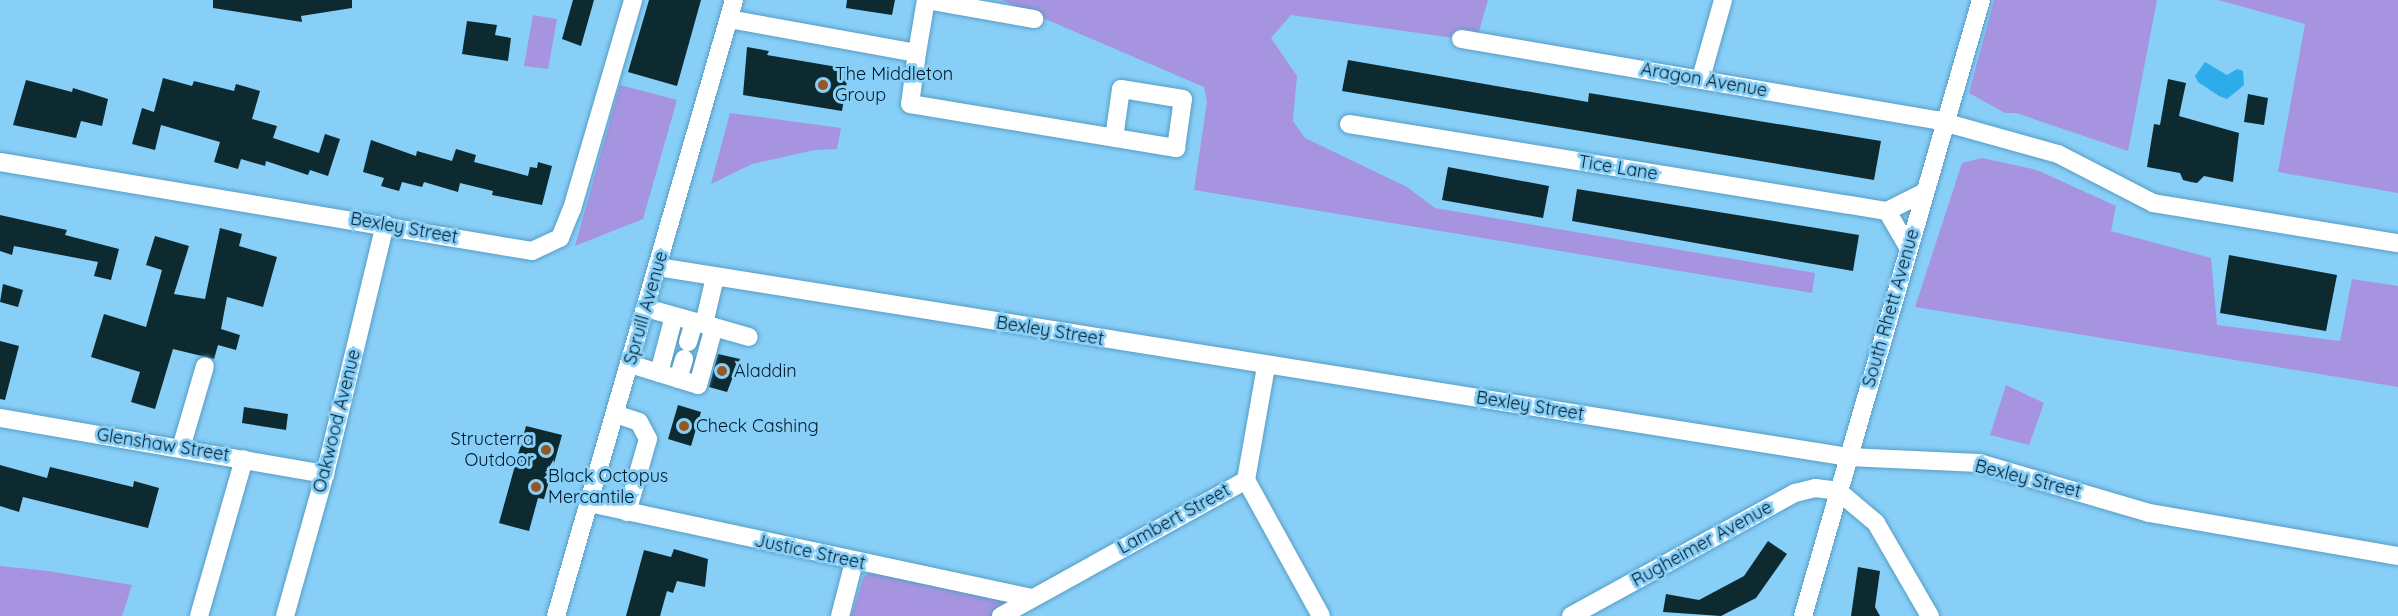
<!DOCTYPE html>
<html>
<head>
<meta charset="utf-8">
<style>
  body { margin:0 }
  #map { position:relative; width:2398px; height:616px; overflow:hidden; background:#88cff8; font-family:Quicksand,sans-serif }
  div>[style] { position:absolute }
  .green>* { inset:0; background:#a694e0 }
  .water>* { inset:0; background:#2cace8 }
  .building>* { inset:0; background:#0c2a30 }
  .roads { filter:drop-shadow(0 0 2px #569dc4) drop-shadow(0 0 2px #569dc4) }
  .minor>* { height:18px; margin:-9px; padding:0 9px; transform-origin:9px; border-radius:9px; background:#fff }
  .dots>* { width:16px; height:16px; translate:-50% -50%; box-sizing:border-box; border:3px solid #88cff8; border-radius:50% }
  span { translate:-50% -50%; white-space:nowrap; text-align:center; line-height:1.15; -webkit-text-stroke:6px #88cff8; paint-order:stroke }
  .poi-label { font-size:18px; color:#001928 }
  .left { translate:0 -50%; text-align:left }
  .right { translate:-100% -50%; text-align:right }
  .street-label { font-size:18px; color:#001928 }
</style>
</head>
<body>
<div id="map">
  <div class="green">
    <div style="clip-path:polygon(1001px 0,1488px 0,1478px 35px,1461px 39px,1291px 15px,1271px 38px,1297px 76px,1293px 121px,1305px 138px,1407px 187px,1435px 208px,1815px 273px,1812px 293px,1194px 190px,1207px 101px,1204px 87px)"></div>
    <div style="clip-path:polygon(1994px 0,2157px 0,2128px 151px,2016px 113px,2005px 113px,1969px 93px)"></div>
    <div style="clip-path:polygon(2218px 0,2398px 0,2398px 193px,2278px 172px,2305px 24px)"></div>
    <div style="clip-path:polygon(533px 15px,557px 19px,548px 69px,524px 66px)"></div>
    <div style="clip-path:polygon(620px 85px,677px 100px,643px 219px,575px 246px)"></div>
    <div style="clip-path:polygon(730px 113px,841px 128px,837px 149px,815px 150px,752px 164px,711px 184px)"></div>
    <div style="clip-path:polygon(1982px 158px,2037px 170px,2116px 206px,2111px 231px,2211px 258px,2217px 325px,2340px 341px,2352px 279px,2398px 286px,2398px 387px,1915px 307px,1962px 163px)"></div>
    <div style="clip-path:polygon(2006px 385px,2044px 403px,2029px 445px,1990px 435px)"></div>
    <div style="clip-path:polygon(0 566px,48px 571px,132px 585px,122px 616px,0 616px)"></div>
    <div style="clip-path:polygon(876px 571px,1010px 600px,994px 616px,851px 616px,864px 576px)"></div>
  </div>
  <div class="water">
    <div style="clip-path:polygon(2205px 62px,2227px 75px,2237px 69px,2243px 71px,2244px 85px,2227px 99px,2219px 96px,2198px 82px,2195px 76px)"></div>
  </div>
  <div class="building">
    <div style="clip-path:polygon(213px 0,352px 0,352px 8px,301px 16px,302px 22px,213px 8px)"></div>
    <div style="clip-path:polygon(573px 0,594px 0,581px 46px,562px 39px)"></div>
    <div style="clip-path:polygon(649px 0,701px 0,677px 86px,628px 72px)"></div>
    <div style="clip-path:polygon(847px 0,895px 0,892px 15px,846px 8px)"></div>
    <div style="clip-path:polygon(467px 21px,497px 25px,495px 35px,511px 38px,508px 61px,462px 54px)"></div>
    <div style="clip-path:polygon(747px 47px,769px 51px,767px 55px,849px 69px,842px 111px,743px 95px)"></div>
    <div style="clip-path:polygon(1348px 60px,1588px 102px,1589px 93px,1881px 141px,1874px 180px,1342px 91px)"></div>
    <div style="clip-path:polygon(163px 78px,192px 86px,194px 81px,234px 91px,236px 84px,260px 91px,252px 119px,277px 126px,273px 138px,319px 153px,325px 134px,340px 139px,328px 176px,310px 170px,308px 175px,266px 161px,265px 166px,241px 159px,238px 169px,214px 162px,220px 142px,161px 125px,155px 150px,132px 144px,142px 108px,154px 112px)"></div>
    <div style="clip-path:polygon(2168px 79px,2186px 83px,2179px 116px,2239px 133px,2233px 182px,2204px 176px,2197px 183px,2191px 182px,2183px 180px,2180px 173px,2147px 167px,2154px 124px,2160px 125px)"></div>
    <div style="clip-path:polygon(26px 80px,72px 92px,73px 88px,108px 99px,102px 126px,81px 121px,76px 138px,13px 125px)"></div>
    <div style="clip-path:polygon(2248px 94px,2268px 98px,2264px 125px,2244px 122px)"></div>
    <div style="clip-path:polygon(371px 140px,416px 156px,417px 151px,452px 161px,456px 149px,476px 155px,474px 162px,528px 176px,530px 167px,537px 168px,538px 162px,552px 166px,542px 205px,492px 195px,493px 191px,460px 183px,458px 192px,424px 182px,422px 187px,402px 182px,399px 191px,381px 186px,384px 178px,363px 172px)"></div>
    <div style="clip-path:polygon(1448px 167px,1549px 186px,1543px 218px,1442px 200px)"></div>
    <div style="clip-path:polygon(1577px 189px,1859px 235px,1853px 271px,1572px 221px)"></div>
    <div style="clip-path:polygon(0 215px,67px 230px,65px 235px,119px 249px,111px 280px,94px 276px,98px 262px,14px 246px,12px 255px,0 251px)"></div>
    <div style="clip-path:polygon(220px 228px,242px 234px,239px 246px,277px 257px,263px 307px,227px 297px,221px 329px,240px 335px,236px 350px,218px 345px,214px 359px,173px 349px,155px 409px,131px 402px,140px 372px,91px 357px,104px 314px,146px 327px,162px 270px,146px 265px,155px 236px,189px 246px,174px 294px,205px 299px)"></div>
    <div style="clip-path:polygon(2229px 255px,2337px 275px,2326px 331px,2220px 313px)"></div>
    <div style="clip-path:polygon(3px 284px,23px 290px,18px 307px,0 302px)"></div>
    <div style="clip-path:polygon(0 341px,19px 346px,5px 400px,0 399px)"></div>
    <div style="clip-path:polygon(718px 354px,740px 359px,727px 392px,709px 387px)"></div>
    <div style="clip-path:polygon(678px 405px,701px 412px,691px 446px,668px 439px)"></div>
    <div style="clip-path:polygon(244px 407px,288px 414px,286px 430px,242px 423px)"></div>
    <div style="clip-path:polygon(526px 426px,562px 435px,544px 499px,538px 498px,529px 531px,499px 523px)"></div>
    <div style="clip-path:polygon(0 465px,47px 478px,50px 467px,133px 487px,134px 481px,159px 488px,148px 528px,23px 497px,19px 512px,0 506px)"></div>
    <div style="clip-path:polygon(1768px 541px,1787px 554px,1756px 598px,1721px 616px,1663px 612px,1666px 594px,1699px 600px,1744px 576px)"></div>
    <div style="clip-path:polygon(674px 549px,708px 559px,705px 587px,677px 581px,673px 593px,667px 591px,660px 616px,626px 616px,644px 550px,671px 557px)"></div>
    <div style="clip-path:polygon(1858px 567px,1880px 571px,1875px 607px,1880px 616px,1851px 616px)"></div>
  </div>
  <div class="roads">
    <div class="minor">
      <div style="left:729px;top:19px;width:191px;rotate:10.3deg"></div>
      <div style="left:917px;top:53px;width:51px;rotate:97.8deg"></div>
      <div style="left:910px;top:104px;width:270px;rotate:9.4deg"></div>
      <div style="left:1176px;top:148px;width:49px;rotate:-81.9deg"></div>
      <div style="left:1183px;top:99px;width:63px;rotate:-170.8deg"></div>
      <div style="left:1121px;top:89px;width:49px;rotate:98.1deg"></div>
      <div style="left:1461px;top:39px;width:482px;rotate:9.7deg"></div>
      <div style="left:1936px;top:120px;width:127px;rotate:15.6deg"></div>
      <div style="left:2058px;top:154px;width:107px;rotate:27.3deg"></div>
      <div style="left:2153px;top:203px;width:248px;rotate:9.3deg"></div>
      <div style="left:917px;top:53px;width:54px;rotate:-80.4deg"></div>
      <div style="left:926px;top:0;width:110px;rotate:10deg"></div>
      <div style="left:1701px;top:78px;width:81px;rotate:-74.2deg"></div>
      <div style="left:1349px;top:124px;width:545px;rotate:9.19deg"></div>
      <div style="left:0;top:162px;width:539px;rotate:9.5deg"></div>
      <div style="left:532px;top:251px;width:31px;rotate:-25deg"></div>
      <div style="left:560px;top:238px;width:31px;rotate:-68deg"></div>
      <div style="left:572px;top:209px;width:218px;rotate:-73.7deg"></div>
      <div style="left:1887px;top:211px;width:42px;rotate:59.7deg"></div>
      <div style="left:1887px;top:211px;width:40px;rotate:-26.6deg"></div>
      <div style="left:658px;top:267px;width:1205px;rotate:9.07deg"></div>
      <div style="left:1848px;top:457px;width:131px;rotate:2.6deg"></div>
      <div style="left:1979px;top:463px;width:177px;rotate:16.4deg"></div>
      <div style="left:2149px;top:513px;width:253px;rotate:9.8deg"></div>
      <div style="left:704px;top:324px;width:48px;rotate:-76.8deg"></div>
      <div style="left:714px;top:327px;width:36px;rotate:16deg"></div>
      <div style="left:688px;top:342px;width:21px;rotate:-73deg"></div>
      <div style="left:630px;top:364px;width:71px;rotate:17.2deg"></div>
      <div style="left:698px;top:385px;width:60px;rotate:-74.6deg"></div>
      <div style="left:714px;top:327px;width:71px;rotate:-164.4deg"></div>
      <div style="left:659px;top:373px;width:59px;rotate:-75.3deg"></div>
      <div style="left:678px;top:379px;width:21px;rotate:-73deg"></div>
      <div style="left:615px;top:414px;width:25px;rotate:18deg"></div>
      <div style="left:639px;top:422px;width:19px;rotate:62deg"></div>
      <div style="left:648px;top:439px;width:76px;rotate:106deg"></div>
      <div style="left:0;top:418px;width:330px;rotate:9.8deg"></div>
      <div style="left:181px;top:448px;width:85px;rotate:-73.7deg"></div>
      <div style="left:1246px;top:480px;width:155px;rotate:61.1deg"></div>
      <div style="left:589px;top:503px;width:453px;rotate:12.1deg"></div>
      <div style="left:199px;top:616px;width:163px;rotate:-74deg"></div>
      <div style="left:285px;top:616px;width:148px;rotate:-74.3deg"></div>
      <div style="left:325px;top:474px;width:257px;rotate:-76.5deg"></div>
      <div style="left:556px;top:616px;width:641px;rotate:-73.88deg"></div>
      <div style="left:840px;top:616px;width:56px;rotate:-75.5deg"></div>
      <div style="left:1001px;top:616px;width:280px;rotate:-29deg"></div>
      <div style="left:1246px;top:480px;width:116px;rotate:-80deg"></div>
      <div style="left:1571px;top:616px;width:256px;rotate:-28.8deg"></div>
      <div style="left:1795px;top:493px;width:21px;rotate:-14deg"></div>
      <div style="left:1815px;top:488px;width:23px;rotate:7deg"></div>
      <div style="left:1838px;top:491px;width:50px;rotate:40.1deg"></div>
      <div style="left:1876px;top:523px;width:108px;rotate:59.9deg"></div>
      <div style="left:1803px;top:616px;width:641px;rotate:-73.88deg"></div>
    </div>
  </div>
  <div class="dots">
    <div style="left:823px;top:85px;background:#985623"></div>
    <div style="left:722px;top:371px;background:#985623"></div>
    <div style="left:684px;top:426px;background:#985623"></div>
    <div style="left:546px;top:450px;background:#985623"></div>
    <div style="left:536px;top:487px;background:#985623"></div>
  </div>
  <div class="poi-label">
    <span class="left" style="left:835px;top:85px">The Middleton<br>Group</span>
    <span class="left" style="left:734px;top:371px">Aladdin</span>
    <span class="left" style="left:696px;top:426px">Check Cashing</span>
    <span class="right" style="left:534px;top:450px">Structerra<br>Outdoor</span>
    <span class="left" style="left:548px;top:487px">Black Octopus<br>Mercantile</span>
  </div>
  <div class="street-label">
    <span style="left:1704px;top:80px;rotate:10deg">Aragon Avenue</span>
    <span style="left:1618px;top:168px;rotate:9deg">Tice Lane</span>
    <span style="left:404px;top:228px;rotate:10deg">Bexley Street</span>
    <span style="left:646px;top:308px;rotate:-74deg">Spruill Avenue</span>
    <span style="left:1891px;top:308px;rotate:-74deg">South Rhett Avenue</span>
    <span style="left:1050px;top:331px;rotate:9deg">Bexley Street</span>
    <span style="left:1530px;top:406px;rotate:9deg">Bexley Street</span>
    <span style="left:337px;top:421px;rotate:-76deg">Oakwood Avenue</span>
    <span style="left:163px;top:445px;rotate:9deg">Glenshaw Street</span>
    <span style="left:2028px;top:479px;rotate:14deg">Bexley Street</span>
    <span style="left:1174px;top:519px;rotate:-29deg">Lambert Street</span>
    <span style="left:1702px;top:544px;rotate:-29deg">Rugheimer Avenue</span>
    <span style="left:810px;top:552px;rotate:12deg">Justice Street</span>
  </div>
</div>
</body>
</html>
